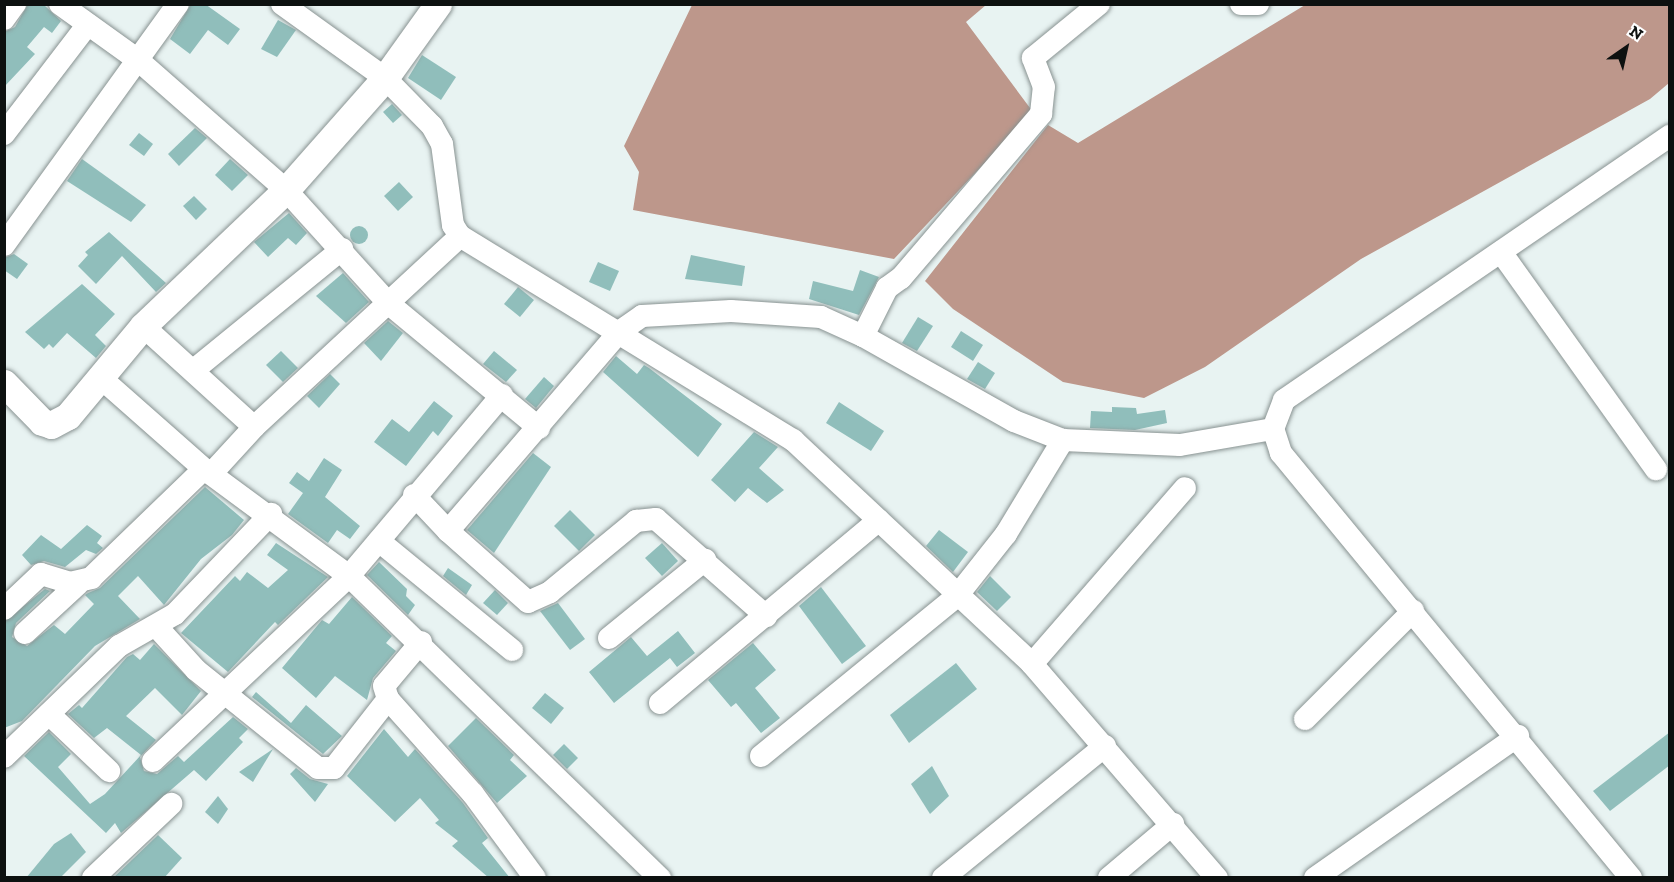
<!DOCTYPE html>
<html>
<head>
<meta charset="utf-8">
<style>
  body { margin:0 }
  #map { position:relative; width:1674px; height:882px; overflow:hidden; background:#e8f3f2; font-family:"Zilla Slab",serif }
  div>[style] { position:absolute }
  .water>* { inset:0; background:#bd978b }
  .building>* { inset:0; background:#90bebb }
  .round { border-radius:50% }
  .roads { filter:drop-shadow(0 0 2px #889291) drop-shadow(0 0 2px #889291) }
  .minor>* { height:22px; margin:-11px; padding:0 11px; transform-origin:11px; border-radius:11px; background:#fff }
  .major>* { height:27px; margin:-13.5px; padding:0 13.5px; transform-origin:13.5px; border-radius:13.5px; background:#fff }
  span { translate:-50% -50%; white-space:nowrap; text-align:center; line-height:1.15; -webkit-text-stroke:4.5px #fff; paint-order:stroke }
  .frame { position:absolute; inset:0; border:6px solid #0d1110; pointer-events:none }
  .north { position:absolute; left:1596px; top:18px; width:60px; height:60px; -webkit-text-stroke:4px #fff; paint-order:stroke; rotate:34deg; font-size:16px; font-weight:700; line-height:24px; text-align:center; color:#0d1110 }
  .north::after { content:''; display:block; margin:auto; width:21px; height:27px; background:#0d1110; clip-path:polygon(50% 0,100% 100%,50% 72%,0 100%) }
</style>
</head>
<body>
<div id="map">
  <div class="water">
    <div style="clip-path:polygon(692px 5px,986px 5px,966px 22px,1033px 112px,894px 259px,633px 210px,639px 172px,624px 146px)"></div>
    <div style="clip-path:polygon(1305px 5px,1669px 5px,1669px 83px,1650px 99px,1361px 259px,1205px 367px,1144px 398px,1063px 382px,953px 309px,925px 281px,1048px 125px,1078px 143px)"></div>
  </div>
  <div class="building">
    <div style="clip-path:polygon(28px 4px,43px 4px,61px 21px,52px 33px,44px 27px,27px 47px,35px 54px,4px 87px,4px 32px,15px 27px)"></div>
    <div style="clip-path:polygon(191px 4px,205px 4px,240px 29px,228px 45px,208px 30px,190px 54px,170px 39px)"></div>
    <div style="clip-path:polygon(278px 20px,296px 30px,277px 57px,261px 49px)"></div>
    <div style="clip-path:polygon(422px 55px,456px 77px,441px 100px,408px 78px)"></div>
    <div style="clip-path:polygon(392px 104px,402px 115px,393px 123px,383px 112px)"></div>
    <div style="clip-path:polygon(195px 128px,207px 138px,179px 166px,168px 154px)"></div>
    <div style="clip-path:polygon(139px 133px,153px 144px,144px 156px,129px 145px)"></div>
    <div style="clip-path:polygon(82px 159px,146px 205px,131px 222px,67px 181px)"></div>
    <div style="clip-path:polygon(230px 159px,248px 175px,232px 191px,215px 175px)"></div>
    <div style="clip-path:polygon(399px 182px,413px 197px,398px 211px,384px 196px)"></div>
    <div style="clip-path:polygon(194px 196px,207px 209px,196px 220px,183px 206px)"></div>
    <div style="clip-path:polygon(289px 213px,307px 233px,296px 245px,288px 238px,268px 257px,254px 242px)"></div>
    <div class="round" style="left:350px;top:226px;width:18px;height:18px"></div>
    <div style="clip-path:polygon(109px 232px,166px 283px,156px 292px,122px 256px,96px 284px,78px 266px,88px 255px,85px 252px)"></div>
    <div style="clip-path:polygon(14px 254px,28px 264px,17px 279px,4px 270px,4px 258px)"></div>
    <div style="clip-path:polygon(691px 255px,745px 266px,742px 286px,685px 279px)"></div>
    <div style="clip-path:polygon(598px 262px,619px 271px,610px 291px,589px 282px)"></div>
    <div style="clip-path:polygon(860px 270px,879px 277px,859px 315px,809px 299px,813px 281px,853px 291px)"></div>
    <div style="clip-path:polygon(343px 273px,369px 302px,346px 323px,316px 296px)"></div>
    <div style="clip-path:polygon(82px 284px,115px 314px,95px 335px,106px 346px,96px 358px,67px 333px,53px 348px,49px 344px,44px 349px,25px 332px)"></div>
    <div style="clip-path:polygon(518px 287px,534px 300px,520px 317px,504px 304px)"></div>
    <div style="clip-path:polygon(918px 317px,933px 326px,917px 351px,902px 343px)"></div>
    <div style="clip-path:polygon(388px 321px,403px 333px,381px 361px,364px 343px)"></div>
    <div style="clip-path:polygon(961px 331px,983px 345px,973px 361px,951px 347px)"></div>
    <div style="clip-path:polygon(281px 351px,298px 368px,283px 382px,266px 365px)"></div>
    <div style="clip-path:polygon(494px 351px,517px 370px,506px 382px,483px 364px)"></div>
    <div style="clip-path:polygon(616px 356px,637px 374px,644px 365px,649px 368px,722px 424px,698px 457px,603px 372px)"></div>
    <div style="clip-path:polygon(978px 362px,995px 373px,985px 389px,967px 379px)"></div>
    <div style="clip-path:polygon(330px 374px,340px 384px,319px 408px,307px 396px)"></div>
    <div style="clip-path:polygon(544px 377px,554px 386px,536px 408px,525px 399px)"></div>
    <div style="clip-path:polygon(434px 401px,453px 416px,438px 436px,433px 431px,406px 466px,374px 442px,392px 419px,409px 432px)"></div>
    <div style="clip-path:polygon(839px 402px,884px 431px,871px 451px,826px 423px)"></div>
    <div style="clip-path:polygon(1112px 407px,1136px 408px,1137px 414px,1165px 410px,1167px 423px,1135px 430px,1090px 428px,1091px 411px,1112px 412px)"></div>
    <div style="clip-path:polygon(754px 432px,778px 447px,759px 468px,784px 490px,767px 503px,748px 488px,735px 502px,711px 480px)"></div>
    <div style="clip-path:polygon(533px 453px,551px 467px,494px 553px,467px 530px)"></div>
    <div style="clip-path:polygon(324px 458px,342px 470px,325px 497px,360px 526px,350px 539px,337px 530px,328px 543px,288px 514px,303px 493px,289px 483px,297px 472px,309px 481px)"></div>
    <div style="clip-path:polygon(205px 487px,244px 520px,232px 535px,201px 559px,164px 605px,138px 576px,118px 596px,140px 619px,95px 646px,22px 721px,4px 728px,4px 622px,45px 589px,50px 591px,16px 623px,12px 637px,27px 646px,54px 625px,65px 634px,94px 604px,85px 595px,88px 593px,100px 588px)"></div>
    <div style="clip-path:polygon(570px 510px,595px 535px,579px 551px,554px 526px)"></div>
    <div style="clip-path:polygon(87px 525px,102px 536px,97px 543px,103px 548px,96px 554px,86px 550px,65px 567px,44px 561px,31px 565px,22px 555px,41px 535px,61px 549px)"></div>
    <div style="clip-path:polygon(939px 530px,968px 552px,953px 572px,926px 546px)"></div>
    <div style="clip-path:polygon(276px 543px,328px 577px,278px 625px,275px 622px,228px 672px,181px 633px,235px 576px,240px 581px,247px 572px,268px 588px,288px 570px,267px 555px)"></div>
    <div style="clip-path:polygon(662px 543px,678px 561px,662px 576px,645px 558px)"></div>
    <div style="clip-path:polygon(379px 562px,407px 589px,406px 596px,415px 605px,408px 615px,367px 575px)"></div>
    <div style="clip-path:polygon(448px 568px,472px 585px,466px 595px,443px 576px)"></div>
    <div style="clip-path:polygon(990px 576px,1011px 597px,997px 611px,977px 592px)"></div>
    <div style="clip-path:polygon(821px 587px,866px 646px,842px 664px,799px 606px)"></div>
    <div style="clip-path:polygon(495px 590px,508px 603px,497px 615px,483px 603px)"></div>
    <div style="clip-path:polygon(352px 597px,392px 636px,386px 643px,396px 651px,373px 678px,367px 700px,335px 676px,316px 698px,282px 668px,322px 620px,329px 624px)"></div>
    <div style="clip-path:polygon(558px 603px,585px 639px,570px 650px,540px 611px)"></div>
    <div style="clip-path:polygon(678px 631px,695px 653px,677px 667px,670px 658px,614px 703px,589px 672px,631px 637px,647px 656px)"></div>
    <div style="clip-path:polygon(753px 643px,776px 670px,755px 688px,780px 718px,761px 733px,736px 703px,731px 707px,708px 680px)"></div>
    <div style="clip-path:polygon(154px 644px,201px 691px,182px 715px,155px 688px,126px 716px,156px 740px,140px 757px,144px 771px,157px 774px,178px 756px,184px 762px,233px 717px,248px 729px,239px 738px,243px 742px,206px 781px,194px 770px,121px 833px,115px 823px,106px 833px,24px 756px,49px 732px,71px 754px,58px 767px,90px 804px,105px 794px,141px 755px,107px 728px,94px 738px,68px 714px,79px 705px,82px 708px,127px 657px,133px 654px,140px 660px)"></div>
    <div style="clip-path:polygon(956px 663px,977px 689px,909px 743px,890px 715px)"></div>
    <div style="clip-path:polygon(256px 692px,291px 723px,306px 705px,342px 736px,323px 754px,252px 697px)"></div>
    <div style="clip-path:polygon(545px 693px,564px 708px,551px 724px,532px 708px)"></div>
    <div style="clip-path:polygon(476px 718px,514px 755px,510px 760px,527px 776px,497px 803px,448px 746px)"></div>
    <div style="clip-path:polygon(384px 729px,408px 757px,415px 749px,463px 803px,488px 838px,482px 843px,510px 878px,489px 878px,452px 846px,458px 841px,435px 823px,439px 820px,420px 798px,395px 822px,347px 776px)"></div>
    <div style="clip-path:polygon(1670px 732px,1670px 765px,1610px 811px,1593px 791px)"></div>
    <div style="clip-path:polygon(564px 744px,578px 758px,567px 769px,553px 755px)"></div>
    <div style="clip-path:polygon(273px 749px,253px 782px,239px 772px)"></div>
    <div style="clip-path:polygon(932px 766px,949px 796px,930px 814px,911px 784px)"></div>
    <div style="clip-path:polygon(296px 768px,310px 779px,328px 784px,315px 802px,290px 774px)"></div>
    <div style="clip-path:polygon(218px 796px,228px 809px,218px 824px,205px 812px)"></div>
    <div style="clip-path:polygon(71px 833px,86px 852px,60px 878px,26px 878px,54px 844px)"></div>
    <div style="clip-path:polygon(158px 835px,182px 858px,164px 878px,113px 878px)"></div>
  </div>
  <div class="roads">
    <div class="minor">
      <div style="left:60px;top:4px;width:96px;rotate:35.7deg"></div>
      <div style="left:138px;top:60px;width:197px;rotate:41.3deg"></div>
      <div style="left:286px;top:190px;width:152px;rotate:47.9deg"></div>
      <div style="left:388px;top:303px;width:196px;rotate:39.6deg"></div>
      <div style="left:282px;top:4px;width:127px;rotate:35.7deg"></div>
      <div style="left:385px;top:78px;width:67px;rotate:45.6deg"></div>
      <div style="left:432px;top:126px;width:21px;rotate:61deg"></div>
      <div style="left:442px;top:144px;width:82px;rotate:82.3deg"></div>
      <div style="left:453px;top:225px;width:13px;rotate:58deg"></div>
      <div style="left:460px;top:236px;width:391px;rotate:31.5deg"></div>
      <div style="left:793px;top:440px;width:328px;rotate:43.1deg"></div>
      <div style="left:1032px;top:664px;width:283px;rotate:49.2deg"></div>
      <div style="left:1241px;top:4px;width:17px"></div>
      <div style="left:4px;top:19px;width:19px;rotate:-54deg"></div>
      <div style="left:4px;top:134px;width:138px;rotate:-52.6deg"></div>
      <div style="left:4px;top:245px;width:297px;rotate:-54.2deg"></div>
      <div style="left:1501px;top:252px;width:267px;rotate:54.5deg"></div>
      <div style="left:143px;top:326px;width:150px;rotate:42.3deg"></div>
      <div style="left:863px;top:336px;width:54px;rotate:-63.4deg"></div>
      <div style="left:887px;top:288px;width:17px;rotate:-36deg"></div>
      <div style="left:901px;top:278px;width:216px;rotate:-49.5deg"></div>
      <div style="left:1041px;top:114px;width:27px;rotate:-84deg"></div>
      <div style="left:1044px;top:87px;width:31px;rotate:-111deg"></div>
      <div style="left:1033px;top:58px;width:85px;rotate:-39.3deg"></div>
      <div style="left:195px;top:369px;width:190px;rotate:-39.2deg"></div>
      <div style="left:102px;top:379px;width:136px;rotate:41.4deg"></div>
      <div style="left:204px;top:469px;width:180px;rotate:36.4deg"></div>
      <div style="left:349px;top:576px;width:434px;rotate:44.2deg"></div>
      <div style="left:211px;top:474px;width:64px;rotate:-47.5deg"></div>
      <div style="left:254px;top:427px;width:281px;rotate:-42.8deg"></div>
      <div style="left:414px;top:495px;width:50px;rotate:46.6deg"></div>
      <div style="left:448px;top:531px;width:262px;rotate:-49.3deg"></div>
      <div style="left:619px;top:332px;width:28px;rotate:-35deg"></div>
      <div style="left:642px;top:316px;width:89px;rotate:-3.2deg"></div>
      <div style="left:731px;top:311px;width:90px;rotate:3.8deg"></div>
      <div style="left:821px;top:317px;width:46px;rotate:24.3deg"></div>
      <div style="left:863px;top:336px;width:173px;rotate:29.4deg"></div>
      <div style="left:1014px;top:421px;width:53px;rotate:21.2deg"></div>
      <div style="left:1063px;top:440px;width:117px;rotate:2.4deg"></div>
      <div style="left:1180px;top:445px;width:94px;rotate:-9.8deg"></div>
      <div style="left:448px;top:531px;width:107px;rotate:41.6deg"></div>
      <div style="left:528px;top:602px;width:24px;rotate:-24deg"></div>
      <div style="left:550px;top:592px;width:112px;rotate:-39.5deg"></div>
      <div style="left:636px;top:521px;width:20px;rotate:-6deg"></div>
      <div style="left:656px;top:519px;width:147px;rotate:41.4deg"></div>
      <div style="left:379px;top:541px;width:172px;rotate:39.3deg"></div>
      <div style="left:4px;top:609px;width:51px;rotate:-43.4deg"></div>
      <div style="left:41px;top:574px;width:30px;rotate:17deg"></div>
      <div style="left:70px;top:583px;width:22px;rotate:-13deg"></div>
      <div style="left:91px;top:578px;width:157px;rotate:-44deg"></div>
      <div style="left:156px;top:626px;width:59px;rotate:47.7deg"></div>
      <div style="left:196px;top:670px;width:156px;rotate:38.8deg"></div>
      <div style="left:318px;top:768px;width:16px"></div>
      <div style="left:334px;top:768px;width:88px;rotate:-52deg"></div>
      <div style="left:25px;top:633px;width:72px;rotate:-42.8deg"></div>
      <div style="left:609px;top:638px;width:124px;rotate:-39.1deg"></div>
      <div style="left:421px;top:642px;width:57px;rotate:130.1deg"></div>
      <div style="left:384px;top:686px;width:14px;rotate:73deg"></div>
      <div style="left:388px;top:699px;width:127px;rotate:48.2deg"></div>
      <div style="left:473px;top:794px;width:104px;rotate:53.6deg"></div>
      <div style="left:1032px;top:664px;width:233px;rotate:-49deg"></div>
      <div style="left:660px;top:703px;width:285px;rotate:-39.9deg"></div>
      <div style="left:49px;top:714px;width:83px;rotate:43.5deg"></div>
      <div style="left:1305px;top:719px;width:153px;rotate:-45deg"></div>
      <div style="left:761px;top:756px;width:253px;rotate:-39.2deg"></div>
      <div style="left:957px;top:596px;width:79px;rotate:-51.7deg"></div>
      <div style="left:1006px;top:534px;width:110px;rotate:-58.8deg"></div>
      <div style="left:4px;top:757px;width:160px;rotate:-44deg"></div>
      <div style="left:119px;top:646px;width:64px;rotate:-29.7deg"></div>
      <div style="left:175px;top:614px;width:139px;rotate:-46.2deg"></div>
      <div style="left:153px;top:761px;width:270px;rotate:-43.3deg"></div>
      <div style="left:349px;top:576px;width:237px;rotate:-49.8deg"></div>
      <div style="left:93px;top:878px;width:108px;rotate:-43.5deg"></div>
      <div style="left:943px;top:878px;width:209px;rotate:-39.2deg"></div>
      <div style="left:1109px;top:878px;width:84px;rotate:-40.2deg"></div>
      <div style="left:1315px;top:878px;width:248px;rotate:-35deg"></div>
      <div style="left:1631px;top:878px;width:551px;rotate:-129.47deg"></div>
      <div style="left:1281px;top:453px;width:25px;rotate:-108deg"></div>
      <div style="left:1273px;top:429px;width:31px;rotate:-69deg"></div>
      <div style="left:1284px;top:400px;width:468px;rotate:-34.4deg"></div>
    </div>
    <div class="major">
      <div style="left:4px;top:383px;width:54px;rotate:45.7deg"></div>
      <div style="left:42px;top:422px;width:9px;rotate:18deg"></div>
      <div style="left:51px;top:425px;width:19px;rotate:-28deg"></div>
      <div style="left:68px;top:416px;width:117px;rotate:-50.2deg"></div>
      <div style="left:143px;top:326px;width:197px;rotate:-43.6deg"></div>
      <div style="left:286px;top:190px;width:149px;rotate:-48.5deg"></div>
      <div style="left:385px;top:78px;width:91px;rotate:-54.4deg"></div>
    </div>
  </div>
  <div class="frame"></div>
  <div class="north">N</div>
</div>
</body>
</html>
